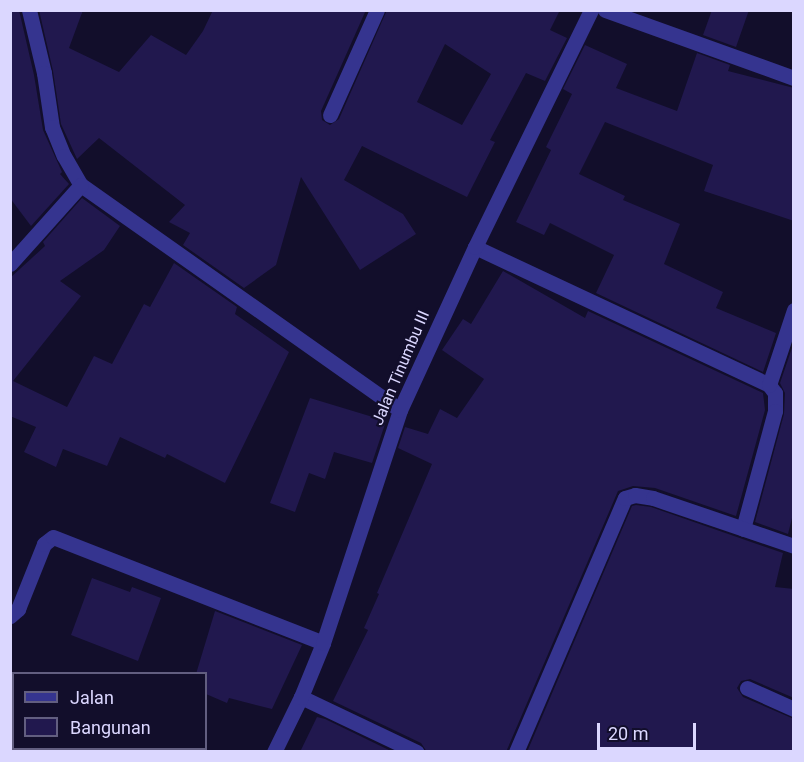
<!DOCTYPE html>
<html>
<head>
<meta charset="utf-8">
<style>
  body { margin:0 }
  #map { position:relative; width:804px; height:762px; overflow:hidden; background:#120e2b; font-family:Roboto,sans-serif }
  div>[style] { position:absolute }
  .building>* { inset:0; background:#21184e }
  .street>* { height:15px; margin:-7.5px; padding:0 7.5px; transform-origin:7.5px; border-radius:7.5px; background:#35348f }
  span { translate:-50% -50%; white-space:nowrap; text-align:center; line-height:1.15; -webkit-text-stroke:4.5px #120e2b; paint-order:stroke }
  .street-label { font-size:16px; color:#dbd7ff }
  .frame { position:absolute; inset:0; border:12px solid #dbd7ff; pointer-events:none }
  .legend { position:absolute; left:12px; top:672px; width:195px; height:78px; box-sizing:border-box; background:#120e2b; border:2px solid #625e80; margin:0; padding:8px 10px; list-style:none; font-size:18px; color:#dbd7ff }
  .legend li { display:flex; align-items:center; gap:12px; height:30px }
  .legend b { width:30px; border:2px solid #625e80 }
  .scale { position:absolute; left:597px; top:723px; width:99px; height:27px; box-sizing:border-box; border:3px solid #dbd7ff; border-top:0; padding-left:8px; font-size:18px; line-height:21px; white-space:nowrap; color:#dbd7ff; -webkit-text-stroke:4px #120e2b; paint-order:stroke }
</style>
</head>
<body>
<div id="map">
  <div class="building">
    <div style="clip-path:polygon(10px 10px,19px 10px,34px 75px,43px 130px,62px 172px,60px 174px,69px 184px,31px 226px,10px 198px)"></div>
    <div style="clip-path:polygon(evenodd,39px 10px,83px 10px,69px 48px,119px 72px,151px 35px,186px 55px,203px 31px,213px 10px,366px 10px,321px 111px,322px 120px,330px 125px,339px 119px,387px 10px,560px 10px,550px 30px,567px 38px,545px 81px,526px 73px,490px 140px,495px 142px,467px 197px,362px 146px,344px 180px,403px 214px,416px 234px,360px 270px,301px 177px,276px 265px,244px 288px,183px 245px,190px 233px,169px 222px,185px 205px,99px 138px,77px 159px,61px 124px,53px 71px,39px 10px,445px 44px,491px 74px,462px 125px,417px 102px,445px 44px)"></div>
    <div style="clip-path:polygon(712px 10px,749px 10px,736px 47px,703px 35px)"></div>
    <div style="clip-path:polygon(585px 45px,627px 64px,616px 88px,677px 111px,697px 53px,730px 65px,728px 71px,794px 88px,794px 221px,704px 191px,713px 165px,605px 122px,579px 174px,625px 196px,623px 200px,680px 224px,664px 264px,723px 292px,716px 308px,776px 333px,763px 372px,596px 293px,614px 255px,550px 223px,544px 235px,516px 222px,551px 150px,546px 147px,572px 94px,563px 89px)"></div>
    <div style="clip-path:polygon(82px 198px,120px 226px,104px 250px,60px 281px,81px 296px,13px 381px,67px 407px,94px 356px,112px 364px,144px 304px,150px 307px,174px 263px,237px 307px,235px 314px,289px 352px,225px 483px,167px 454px,165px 458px,120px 437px,107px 466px,63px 449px,56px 467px,24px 452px,36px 427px,10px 416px,10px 278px,45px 246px,43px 242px)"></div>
    <div style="clip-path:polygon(503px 271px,585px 318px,588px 311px,763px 393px,765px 410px,736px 516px,655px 488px,633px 486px,618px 491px,506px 752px,427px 752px,421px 743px,333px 701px,368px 630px,364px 628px,379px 594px,377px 593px,432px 464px,398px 448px,405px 427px,428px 434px,440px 409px,457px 418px,484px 379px,442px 350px,463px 319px,471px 324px)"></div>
    <div style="clip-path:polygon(794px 342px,794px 510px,788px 534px,755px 522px,784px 414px,785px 393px,780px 383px)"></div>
    <div style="clip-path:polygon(310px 398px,386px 421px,372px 463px,334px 452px,325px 479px,309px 473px,295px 512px,270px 503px)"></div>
    <div style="clip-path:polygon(636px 505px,651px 507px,783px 553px,775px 587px,794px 589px,794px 698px,750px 679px,741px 681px,737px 688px,743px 697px,794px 719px,794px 752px,527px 752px,632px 506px)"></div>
    <div style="clip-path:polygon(92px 578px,130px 592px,132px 587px,161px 598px,138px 661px,71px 635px)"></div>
    <div style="clip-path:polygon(215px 611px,302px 645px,272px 709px,229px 698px,227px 703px,206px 694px,206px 674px,196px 674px)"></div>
    <div style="clip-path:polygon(317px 717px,325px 719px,393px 752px,300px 752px)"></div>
  </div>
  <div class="street">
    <div style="left:29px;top:10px;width:65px;rotate:76.6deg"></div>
    <div style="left:44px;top:73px;width:55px;rotate:81.6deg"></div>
    <div style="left:52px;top:127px;width:31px;rotate:68deg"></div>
    <div style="left:64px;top:156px;width:34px;rotate:60deg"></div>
    <div style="left:81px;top:185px;width:390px;rotate:35.2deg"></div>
    <div style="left:605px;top:10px;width:201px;rotate:19.8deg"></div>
    <div style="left:330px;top:115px;width:115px;rotate:-65.9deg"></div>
    <div style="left:475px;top:247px;width:325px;rotate:25.1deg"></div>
    <div style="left:769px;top:385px;width:10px;rotate:53deg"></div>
    <div style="left:775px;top:393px;width:18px;rotate:90deg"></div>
    <div style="left:775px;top:411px;width:122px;rotate:105.2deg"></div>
    <div style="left:10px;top:264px;width:106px;rotate:-48.1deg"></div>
    <div style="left:769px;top:385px;width:79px;rotate:-71.6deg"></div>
    <div style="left:10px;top:616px;width:11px;rotate:-41deg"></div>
    <div style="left:18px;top:609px;width:70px;rotate:-68.2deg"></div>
    <div style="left:44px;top:544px;width:11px;rotate:-38deg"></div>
    <div style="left:53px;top:537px;width:290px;rotate:21.4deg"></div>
    <div style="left:747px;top:688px;width:51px;rotate:24.1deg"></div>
    <div style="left:301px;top:697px;width:128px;rotate:25.4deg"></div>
    <div style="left:10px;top:743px;width:4px;rotate:14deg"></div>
    <div style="left:26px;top:748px;width:10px;rotate:24deg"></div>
    <div style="left:274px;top:752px;width:61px;rotate:-63.9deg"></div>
    <div style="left:301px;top:697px;width:58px;rotate:-67.8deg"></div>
    <div style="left:323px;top:643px;width:245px;rotate:-71.7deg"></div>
    <div style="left:400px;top:410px;width:179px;rotate:-65.3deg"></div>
    <div style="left:475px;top:247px;width:264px;rotate:-63.9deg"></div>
    <div style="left:516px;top:752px;width:276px;rotate:-66.8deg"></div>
    <div style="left:625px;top:498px;width:10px;rotate:-17deg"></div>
    <div style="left:635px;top:495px;width:18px;rotate:9deg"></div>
    <div style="left:653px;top:498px;width:149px;rotate:18.8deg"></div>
  </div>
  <div class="street-label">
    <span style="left:401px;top:368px;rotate:-67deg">Jalan Tinumbu III</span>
  </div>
  <div class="frame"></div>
  <ul class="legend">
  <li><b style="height:8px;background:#35348f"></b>Jalan</li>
  <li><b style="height:16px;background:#21184e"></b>Bangunan</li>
  </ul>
  <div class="scale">20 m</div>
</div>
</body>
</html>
